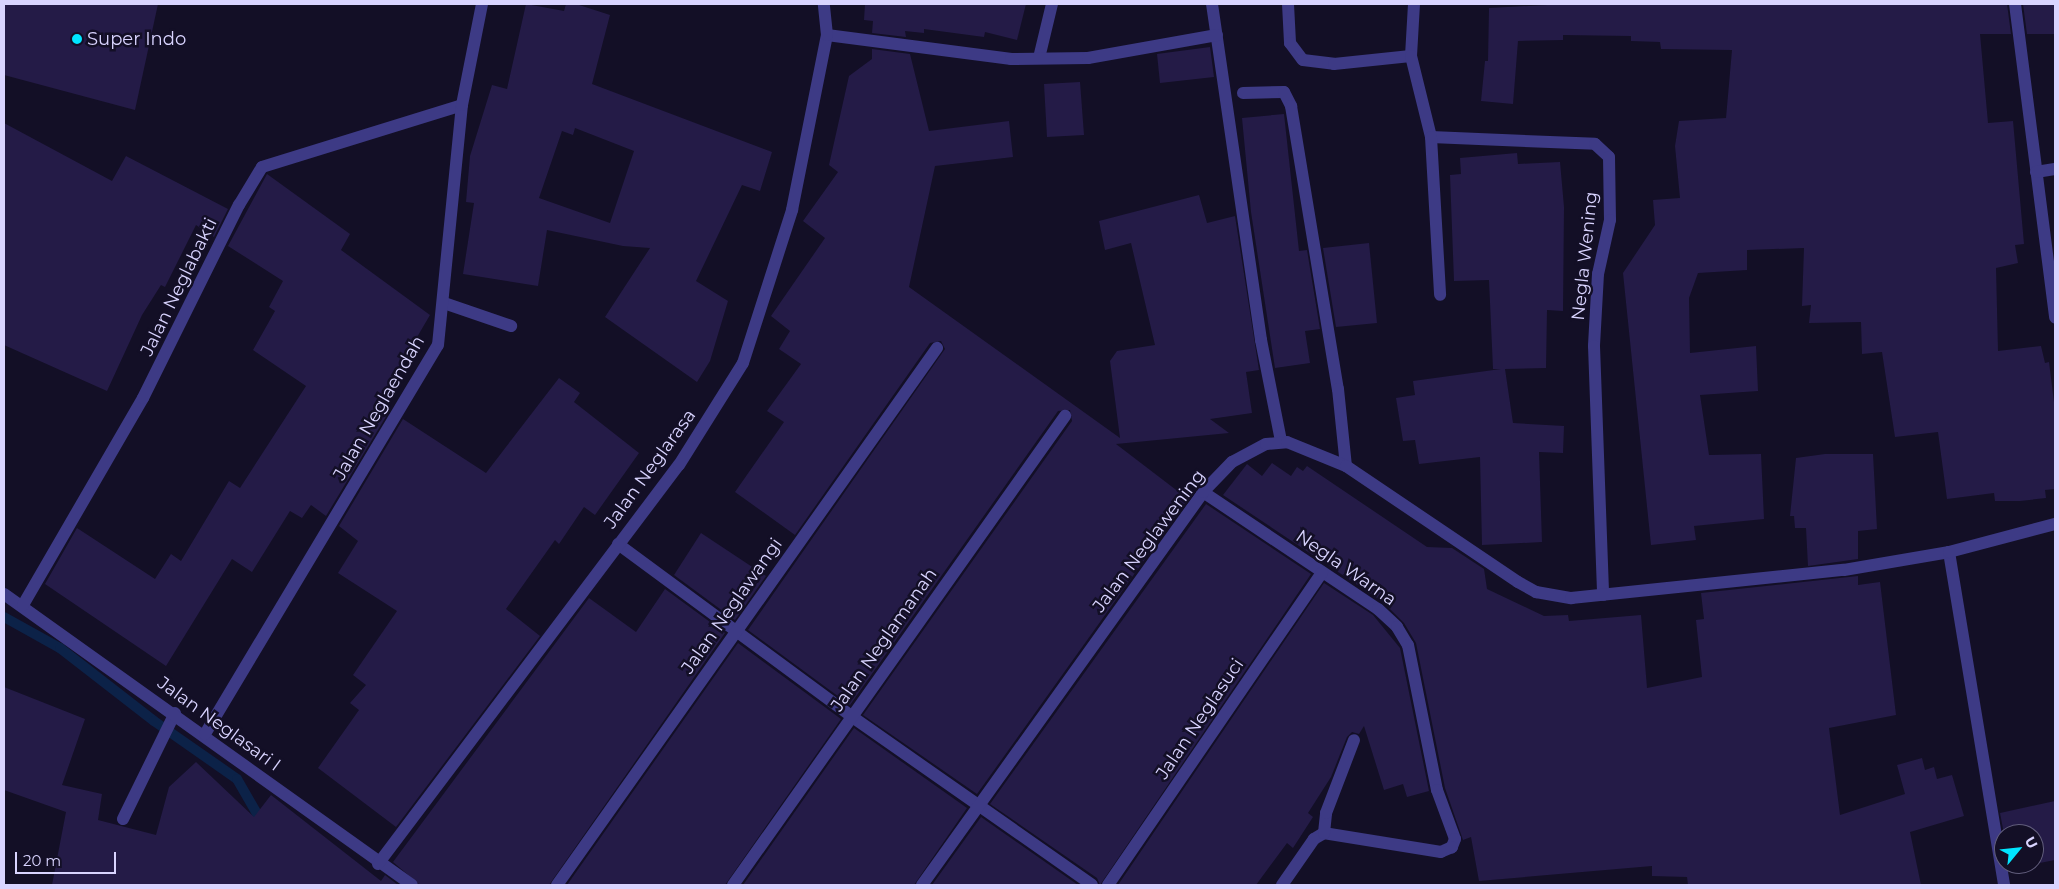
<!DOCTYPE html>
<html>
<head>
<meta charset="utf-8">
<style>
  body { margin:0 }
  #map { position:relative; width:2059px; height:889px; overflow:hidden; background:#130f26; font-family:Montserrat,sans-serif }
  div>[style] { position:absolute }
  .stream>* { height:10px; margin:-5px; padding:0 5px; transform-origin:5px; border-radius:5px; background:#0c2248 }
  .building>* { inset:0; background:#241b47 }
  .service>* { height:12px; margin:-6px; padding:0 6px; transform-origin:6px; border-radius:6px; background:#3d3a85 }
  .minor>* { height:12px; margin:-6px; padding:0 6px; transform-origin:6px; border-radius:6px; background:#3d3a85 }
  .dots>* { width:14px; height:14px; translate:-50% -50%; box-sizing:border-box; border:2px solid #130f26; border-radius:50% }
  span { translate:-50% -50%; white-space:nowrap; text-align:center; line-height:1.15; -webkit-text-stroke:5px #130f26; paint-order:stroke }
  .poi-label { font-size:18px; color:#d9d4ff }
  .left { translate:0 -50%; text-align:left }
  .street-label { font-size:18px; color:#d9d4ff }
  .frame { position:absolute; inset:0; border:5px solid #d9d4ff; pointer-events:none }
  .north { position:absolute; left:1994px; top:824px; width:50px; height:50px; box-sizing:border-box; background:#130f26; border:1px solid #625e7d; border-radius:50%; rotate:62deg; font-size:14px; font-weight:700; line-height:20px; text-align:center; color:#d9d4ff }
  .north::after { content:''; display:block; margin:auto; width:18px; height:22px; background:#00e5ff; clip-path:polygon(50% 0,100% 100%,50% 72%,0 100%) }
  .scale { position:absolute; left:15px; top:852px; width:101px; height:22px; box-sizing:border-box; border:2px solid #d9d4ff; border-top:0; padding-left:6px; font-size:15px; line-height:18px; white-space:nowrap; color:#d9d4ff; -webkit-text-stroke:4px #130f26; paint-order:stroke }
</style>
</head>
<body>
<div id="map">
  <div class="stream">
    <div style="left:4px;top:617px;width:64px;rotate:29deg"></div>
    <div style="left:60px;top:648px;width:119px;rotate:37.8deg"></div>
    <div style="left:154px;top:721px;width:101px;rotate:34.9deg"></div>
    <div style="left:237px;top:779px;width:52px;rotate:60deg"></div>
  </div>
  <div class="building">
    <div style="clip-path:polygon(4px 4px,158px 4px,135px 110px,4px 75px)"></div>
    <div style="clip-path:polygon(evenodd,526px 4px,564px 11px,566px 4px,576px 4px,610px 15px,592px 84px,772px 152px,760px 191px,742px 185px,696px 281px,728px 301px,710px 361px,697px 382px,605px 317px,650px 248px,623px 246px,547px 230px,538px 286px,463px 274px,474px 203px,466px 202px,470px 156px,492px 85px,507px 89px,526px 4px,575px 128px,634px 151px,610px 223px,539px 198px,562px 131px,573px 135px,575px 128px)"></div>
    <div style="clip-path:polygon(865px 4px,1026px 4px,1017px 40px,985px 32px,984px 37px,924px 29px,924px 33px,905px 31px,906px 37px,872px 33px,873px 21px,864px 20px)"></div>
    <div style="clip-path:polygon(1567px 4px,2007px 4px,2011px 34px,1980px 34px,1988px 123px,2013px 121px,2024px 244px,2015px 245px,2018px 263px,1996px 268px,1998px 351px,2041px 346px,2045px 363px,2049px 362px,2055px 410px,2055px 489px,2045px 490px,2046px 498px,2020px 501px,1995px 501px,1994px 493px,1947px 499px,1938px 432px,1895px 437px,1882px 352px,1862px 354px,1861px 322px,1809px 323px,1811px 305px,1802px 306px,1804px 248px,1747px 250px,1747px 270px,1698px 273px,1689px 298px,1690px 353px,1756px 346px,1758px 391px,1700px 395px,1709px 455px,1761px 454px,1764px 519px,1694px 526px,1696px 540px,1651px 545px,1623px 273px,1655px 225px,1653px 200px,1680px 198px,1675px 146px,1679px 121px,1726px 118px,1732px 50px,1661px 49px,1660px 42px,1631px 41px,1631px 36px,1563px 35px,1563px 40px,1518px 41px,1513px 104px,1481px 101px,1485px 61px,1488px 61px,1489px 8px)"></div>
    <div style="clip-path:polygon(2023px 4px,2055px 4px,2055px 34px,2027px 34px)"></div>
    <div style="clip-path:polygon(1210px 47px,1214px 77px,1160px 83px,1157px 54px)"></div>
    <div style="clip-path:polygon(872px 49px,910px 54px,929px 131px,1009px 121px,1013px 157px,935px 166px,909px 287px,1120px 438px,1110px 361px,1117px 351px,1155px 345px,1131px 243px,1105px 250px,1099px 221px,1199px 195px,1207px 223px,1235px 216px,1259px 370px,1246px 372px,1252px 413px,1210px 419px,1229px 433px,1116px 444px,1188px 499px,977px 794px,863px 715px,1072px 421px,1070px 410px,1058px 411px,850px 705px,748px 630px,945px 349px,941px 341px,930px 343px,795px 535px,735px 492px,784px 422px,767px 411px,801px 364px,779px 349px,790px 331px,771px 316px,825px 238px,803px 221px,838px 172px,829px 165px,849px 76px,872px 59px)"></div>
    <div style="clip-path:polygon(1080px 82px,1084px 135px,1047px 137px,1044px 84px)"></div>
    <div style="clip-path:polygon(1284px 114px,1299px 251px,1307px 250px,1320px 329px,1305px 331px,1310px 363px,1275px 368px,1251px 212px,1242px 118px)"></div>
    <div style="clip-path:polygon(4px 123px,112px 181px,126px 156px,228px 209px,214px 237px,196px 225px,165px 287px,161px 285px,142px 315px,107px 391px,4px 345px)"></div>
    <div style="clip-path:polygon(1517px 153px,1518px 164px,1560px 162px,1564px 207px,1563px 311px,1547px 310px,1546px 368px,1505px 369px,1513px 423px,1564px 426px,1563px 453px,1539px 452px,1542px 542px,1482px 545px,1480px 457px,1419px 464px,1415px 440px,1403px 441px,1396px 398px,1415px 395px,1413px 381px,1501px 369px,1493px 369px,1489px 280px,1454px 281px,1450px 175px,1461px 174px,1460px 158px)"></div>
    <div style="clip-path:polygon(267px 174px,350px 234px,341px 250px,430px 315px,379px 402px,390px 410px,326px 516px,311px 505px,302px 518px,290px 511px,252px 572px,232px 559px,166px 666px,45px 584px,77px 528px,155px 579px,171px 554px,181px 561px,229px 481px,240px 488px,306px 386px,253px 350px,275px 311px,269px 307px,283px 281px,228px 246px)"></div>
    <div style="clip-path:polygon(1369px 243px,1377px 323px,1336px 327px,1323px 248px)"></div>
    <div style="clip-path:polygon(559px 378px,580px 393px,574px 402px,639px 453px,595px 515px,584px 507px,559px 544px,555px 540px,506px 609px,540px 636px,396px 827px,318px 768px,359px 710px,350px 703px,366px 685px,353px 675px,397px 611px,338px 573px,358px 541px,339px 526px,403px 419px,486px 473px)"></div>
    <div style="clip-path:polygon(1825px 454px,1873px 454px,1877px 529px,1858px 531px,1858px 559px,1808px 566px,1806px 528px,1795px 528px,1794px 516px,1790px 516px,1796px 458px)"></div>
    <div style="clip-path:polygon(1272px 463px,1291px 476px,1297px 467px,1303px 471px,1307px 466px,1427px 547px,1452px 548px,1484px 569px,1487px 589px,1544px 616px,1568px 615px,1569px 621px,1641px 615px,1647px 688px,1702px 677px,1696px 620px,1704px 619px,1701px 593px,1858px 576px,1858px 585px,1880px 582px,1896px 715px,1829px 728px,1840px 815px,1905px 794px,1897px 765px,1922px 758px,1925px 770px,1934px 767px,1937px 779px,1952px 775px,1964px 816px,1910px 832px,1921px 885px,1688px 885px,1687px 877px,1652px 876px,1652px 866px,1479px 881px,1471px 837px,1463px 840px,1445px 788px,1416px 643px,1404px 623px,1383px 602px,1223px 495px,1247px 464px,1262px 476px)"></div>
    <div style="clip-path:polygon(1206px 504px,1311px 574px,1100px 885px,1097px 878px,990px 804px)"></div>
    <div style="clip-path:polygon(701px 533px,766px 576px,735px 620px,674px 575px)"></div>
    <div style="clip-path:polygon(1324px 583px,1373px 615px,1400px 648px,1429px 791px,1407px 797px,1403px 784px,1384px 790px,1364px 726px,1359px 734px,1352px 732px,1347px 737px,1331px 777px,1308px 813px,1313px 817px,1293px 848px,1287px 843px,1256px 885px,1118px 885px)"></div>
    <div style="clip-path:polygon(665px 589px,725px 633px,549px 885px,420px 885px,393px 862px,589px 598px,636px 632px)"></div>
    <div style="clip-path:polygon(738px 643px,841px 719px,725px 885px,567px 885px)"></div>
    <div style="clip-path:polygon(4px 687px,85px 719px,62px 785px,102px 794px,98px 820px,156px 835px,169px 787px,196px 762px,254px 817px,271px 795px,381px 881px,385px 875px,398px 885px,52px 885px,66px 812px,4px 790px)"></div>
    <div style="clip-path:polygon(854px 728px,967px 808px,914px 885px,743px 885px)"></div>
    <div style="clip-path:polygon(2055px 801px,2055px 860px,2010px 869px,2009px 864px,2034px 864px,2034px 834px,2004px 834px,2000px 813px)"></div>
    <div style="clip-path:polygon(981px 817px,1078px 885px,932px 885px)"></div>
  </div>
  <div class="service">
    <div style="left:1039px;top:58px;width:56px;rotate:-76.5deg"></div>
    <div style="left:444px;top:303px;width:71px;rotate:18.9deg"></div>
    <div style="left:123px;top:819px;width:118px;rotate:-63.9deg"></div>
  </div>
  <div class="minor">
    <div style="left:1212px;top:4px;width:340px;rotate:81.7deg"></div>
    <div style="left:1261px;top:340px;width:103px;rotate:78.8deg"></div>
    <div style="left:1288px;top:4px;width:39px;rotate:87deg"></div>
    <div style="left:1290px;top:43px;width:21px;rotate:53deg"></div>
    <div style="left:1303px;top:60px;width:31px;rotate:7deg"></div>
    <div style="left:1334px;top:64px;width:77px;rotate:-5.9deg"></div>
    <div style="left:1414px;top:4px;width:52px;rotate:93.3deg"></div>
    <div style="left:1411px;top:56px;width:83px;rotate:76.1deg"></div>
    <div style="left:1431px;top:137px;width:164px;rotate:2.4deg"></div>
    <div style="left:1595px;top:144px;width:19px;rotate:43deg"></div>
    <div style="left:1609px;top:157px;width:63px;rotate:89.1deg"></div>
    <div style="left:1610px;top:220px;width:55px;rotate:102.5deg"></div>
    <div style="left:1598px;top:274px;width:72px;rotate:93.2deg"></div>
    <div style="left:1594px;top:346px;width:249px;rotate:87.9deg"></div>
    <div style="left:2015px;top:4px;width:316px;rotate:82.7deg"></div>
    <div style="left:827px;top:35px;width:186px;rotate:7.4deg"></div>
    <div style="left:1011px;top:59px;width:77px;rotate:-0.7deg"></div>
    <div style="left:1088px;top:58px;width:131px;rotate:-10.1deg"></div>
    <div style="left:1243px;top:93px;width:41px;rotate:-1.4deg"></div>
    <div style="left:1284px;top:92px;width:16px;rotate:63deg"></div>
    <div style="left:1291px;top:106px;width:287px;rotate:80.6deg"></div>
    <div style="left:1338px;top:389px;width:77px;rotate:84.1deg"></div>
    <div style="left:1431px;top:137px;width:158px;rotate:86.7deg"></div>
    <div style="left:2036px;top:172px;width:19px;rotate:-9deg"></div>
    <div style="left:1203px;top:492px;width:211px;rotate:33.8deg"></div>
    <div style="left:1378px;top:609px;width:26px;rotate:43deg"></div>
    <div style="left:1397px;top:627px;width:21px;rotate:59deg"></div>
    <div style="left:1408px;top:645px;width:148px;rotate:78.7deg"></div>
    <div style="left:1437px;top:790px;width:52px;rotate:69.8deg"></div>
    <div style="left:1455px;top:839px;width:9px;rotate:111deg"></div>
    <div style="left:1452px;top:847px;width:12px;rotate:156deg"></div>
    <div style="left:1441px;top:852px;width:119px;rotate:-170.8deg"></div>
    <div style="left:1324px;top:833px;width:12px;rotate:149deg"></div>
    <div style="left:1314px;top:839px;width:56px;rotate:124.8deg"></div>
    <div style="left:618px;top:544px;width:290px;rotate:36.4deg"></div>
    <div style="left:851px;top:716px;width:294px;rotate:35deg"></div>
    <div style="left:1949px;top:552px;width:338px;rotate:80.6deg"></div>
    <div style="left:4px;top:594px;width:501px;rotate:35.5deg"></div>
    <div style="left:23px;top:605px;width:239px;rotate:-59.9deg"></div>
    <div style="left:143px;top:398px;width:216px;rotate:-63.6deg"></div>
    <div style="left:239px;top:205px;width:44px;rotate:-58.8deg"></div>
    <div style="left:262px;top:167px;width:209px;rotate:-17.2deg"></div>
    <div style="left:205px;top:734px;width:453px;rotate:-59.1deg"></div>
    <div style="left:438px;top:345px;width:241px;rotate:-84.3deg"></div>
    <div style="left:462px;top:105px;width:103px;rotate:-78.8deg"></div>
    <div style="left:1324px;top:833px;width:20px;rotate:-84deg"></div>
    <div style="left:1326px;top:813px;width:78px;rotate:-69deg"></div>
    <div style="left:378px;top:864px;width:500px;rotate:-53deg"></div>
    <div style="left:679px;top:465px;width:120px;rotate:-57.9deg"></div>
    <div style="left:743px;top:363px;width:161px;rotate:-72.2deg"></div>
    <div style="left:792px;top:210px;width:178px;rotate:-78.7deg"></div>
    <div style="left:827px;top:35px;width:31px;rotate:-96deg"></div>
    <div style="left:557px;top:885px;width:658px;rotate:-54.72deg"></div>
    <div style="left:733px;top:885px;width:575px;rotate:-54.71deg"></div>
    <div style="left:922px;top:885px;width:483px;rotate:-54.4deg"></div>
    <div style="left:1203px;top:492px;width:42px;rotate:-46deg"></div>
    <div style="left:1232px;top:462px;width:38px;rotate:-28deg"></div>
    <div style="left:1266px;top:444px;width:21px;rotate:-5deg"></div>
    <div style="left:1287px;top:442px;width:64px;rotate:22.1deg"></div>
    <div style="left:1346px;top:466px;width:207px;rotate:34deg"></div>
    <div style="left:1518px;top:582px;width:21px;rotate:29deg"></div>
    <div style="left:1536px;top:592px;width:36px;rotate:10deg"></div>
    <div style="left:1571px;top:598px;width:274px;rotate:-5.9deg"></div>
    <div style="left:1844px;top:570px;width:107px;rotate:-9.7deg"></div>
    <div style="left:1949px;top:552px;width:110px;rotate:-14.8deg"></div>
    <div style="left:1108px;top:885px;width:379px;rotate:-55.6deg"></div>
  </div>
  <div class="dots">
    <div style="left:77px;top:39px;background:#00e5ff"></div>
  </div>
  <div class="poi-label">
    <span class="left" style="left:87px;top:39px">Super Indo</span>
  </div>
  <div class="street-label">
    <span style="left:1585px;top:256px;rotate:-84deg">Negla Wening</span>
    <span style="left:179px;top:287px;rotate:-64deg">Jalan Neglabakti</span>
    <span style="left:379px;top:408px;rotate:-60deg">Jalan Neglaendah</span>
    <span style="left:650px;top:469px;rotate:-54deg">Jalan Neglarasa</span>
    <span style="left:1149px;top:541px;rotate:-53deg">Jalan Neglawening</span>
    <span style="left:1346px;top:568px;rotate:35deg">Negla Warna</span>
    <span style="left:732px;top:606px;rotate:-55deg">Jalan Neglawangi</span>
    <span style="left:884px;top:640px;rotate:-55deg">Jalan Neglamanah</span>
    <span style="left:1200px;top:719px;rotate:-56deg">Jalan Neglasuci</span>
    <span style="left:219px;top:724px;rotate:36deg">Jalan Neglasari I</span>
  </div>
  <div class="frame"></div>
  <div class="north">U</div>
  <div class="scale">20 m</div>
</div>
</body>
</html>
